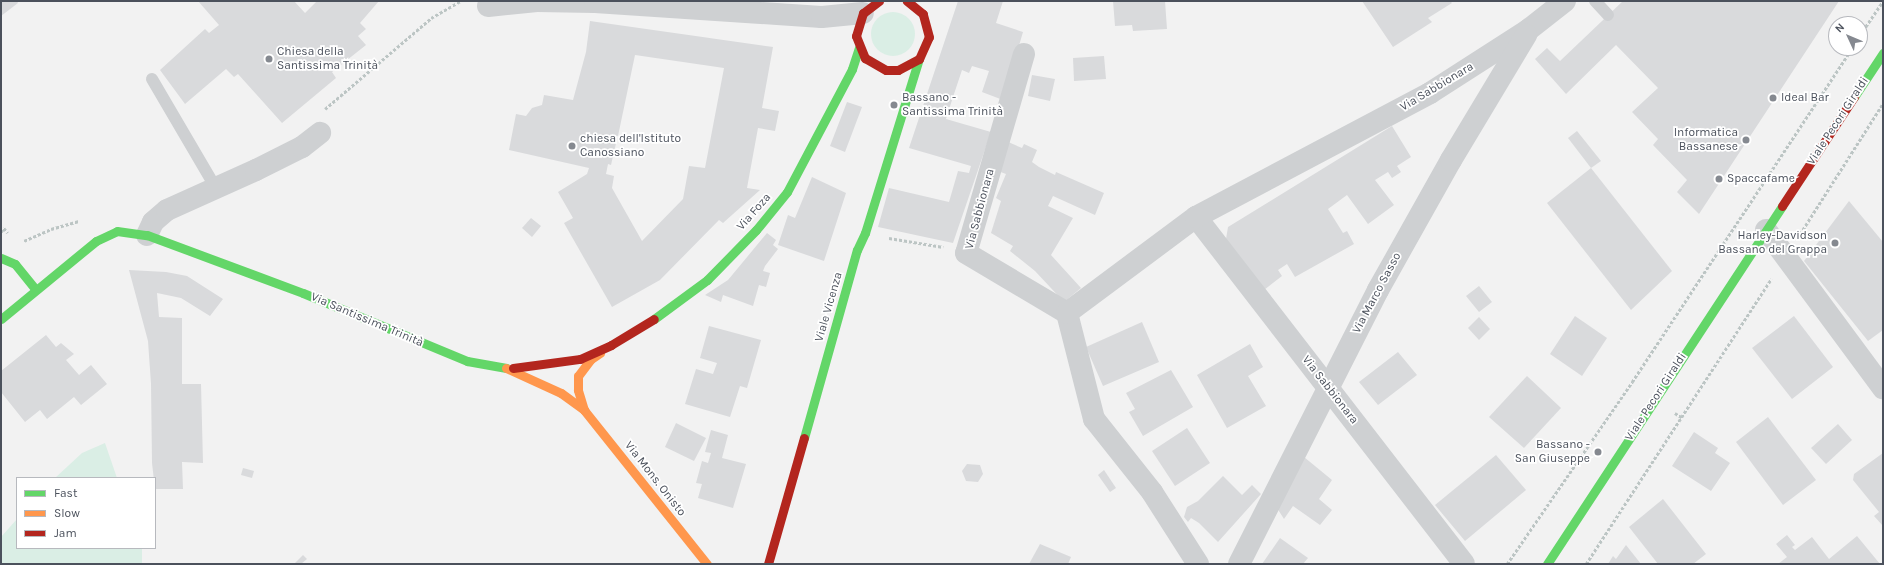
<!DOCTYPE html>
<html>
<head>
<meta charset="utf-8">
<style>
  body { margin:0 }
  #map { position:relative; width:1884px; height:565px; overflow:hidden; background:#f2f2f2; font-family:Karla,sans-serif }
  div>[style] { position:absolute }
  .green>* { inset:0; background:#daeee5 }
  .round { border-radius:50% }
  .building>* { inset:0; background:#d9dadc }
  .path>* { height:2.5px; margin-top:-1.25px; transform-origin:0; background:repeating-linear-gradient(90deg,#bcc5c4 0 3px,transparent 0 5px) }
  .lane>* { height:12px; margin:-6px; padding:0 6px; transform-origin:6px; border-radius:6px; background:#ced0d2 }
  .street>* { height:22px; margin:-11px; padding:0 11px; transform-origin:11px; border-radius:11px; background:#ced0d2 }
  .fast>* { height:9px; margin:-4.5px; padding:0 4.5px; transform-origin:4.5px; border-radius:4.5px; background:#63d668 }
  .slow>* { height:9px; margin:-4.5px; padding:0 4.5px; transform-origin:4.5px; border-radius:4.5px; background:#ff974d }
  .jam>* { height:9px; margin:-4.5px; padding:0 4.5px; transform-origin:4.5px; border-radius:4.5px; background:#b3261e }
  .dots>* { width:11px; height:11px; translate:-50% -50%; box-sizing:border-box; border:2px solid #fff; border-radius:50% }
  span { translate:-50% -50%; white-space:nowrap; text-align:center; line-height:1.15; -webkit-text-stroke:3.5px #fff; paint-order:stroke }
  .poi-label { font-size:12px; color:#4b515c }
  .left { translate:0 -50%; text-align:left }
  .right { translate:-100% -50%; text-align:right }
  .street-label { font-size:12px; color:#4b515c }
  .frame { position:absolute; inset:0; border:2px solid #4b515c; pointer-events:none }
  .legend { position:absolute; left:16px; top:477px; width:140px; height:72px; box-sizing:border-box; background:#fff; border:1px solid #b7b9be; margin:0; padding:5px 7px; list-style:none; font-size:12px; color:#4b515c }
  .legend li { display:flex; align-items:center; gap:8px; height:20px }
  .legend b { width:20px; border:1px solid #b7b9be }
  .north { position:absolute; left:1828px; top:16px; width:40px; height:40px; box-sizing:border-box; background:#fff; border:1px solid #b7b9be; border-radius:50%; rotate:314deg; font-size:11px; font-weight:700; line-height:16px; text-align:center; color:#4b515c }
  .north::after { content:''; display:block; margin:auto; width:14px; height:18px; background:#858990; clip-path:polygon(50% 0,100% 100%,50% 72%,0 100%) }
</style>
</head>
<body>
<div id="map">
  <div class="green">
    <div class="round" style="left:871px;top:12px;width:44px;height:44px"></div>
    <div style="clip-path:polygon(105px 443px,117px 478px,55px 478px,82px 453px)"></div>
    <div style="clip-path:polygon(17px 519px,17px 548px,142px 548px,142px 564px,1px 564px,1px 537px)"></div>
  </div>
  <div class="building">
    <div style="clip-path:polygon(1px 1px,17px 1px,18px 3px,1px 16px)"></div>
    <div style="clip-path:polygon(198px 1px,294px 1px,305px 13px,317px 1px,379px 1px,360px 23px,366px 29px,358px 36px,366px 45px,332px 72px,336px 78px,282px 123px,238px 74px,234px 77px,226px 69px,185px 104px,160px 70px,205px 29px,209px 33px,219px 25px)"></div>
    <div style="clip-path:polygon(958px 1px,1003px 1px,996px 23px,1023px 32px,1003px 100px,982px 92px,989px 71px,972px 66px,969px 73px,962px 70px,953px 97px,946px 119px,991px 132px,953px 243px,878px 227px,889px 188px,949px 202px,958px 171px,969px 173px,971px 166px,909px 148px)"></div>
    <div style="clip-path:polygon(1113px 1px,1165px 1px,1167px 29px,1133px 31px,1132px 25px,1115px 26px)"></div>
    <div style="clip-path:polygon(1362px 1px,1450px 1px,1452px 3px,1428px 18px,1432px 22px,1393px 47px)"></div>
    <div style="clip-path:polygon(1623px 1px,1839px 1px,1699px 214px,1677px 192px,1687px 180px,1653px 145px,1658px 139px,1632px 112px,1658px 88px,1616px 45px,1566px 94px,1535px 59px,1547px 48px,1560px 61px)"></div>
    <div style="clip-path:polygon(evenodd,590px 21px,773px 47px,762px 108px,779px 111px,775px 131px,758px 128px,747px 188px,760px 190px,723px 223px,719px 220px,660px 280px,612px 307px,564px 223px,573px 218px,558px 192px,587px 174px,589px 168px,509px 150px,516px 114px,526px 116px,532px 108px,542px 105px,544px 95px,573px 100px,586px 52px,590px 21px,635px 55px,724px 68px,705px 168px,689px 166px,683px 199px,642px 241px,612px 188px,614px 176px,606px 174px,608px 164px,611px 165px,617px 139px,613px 138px,613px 135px,618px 136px,635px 55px)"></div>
    <div style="clip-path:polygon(1104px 56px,1106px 79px,1074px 81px,1073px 58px)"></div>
    <div style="clip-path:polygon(1032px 75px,1055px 79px,1050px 101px,1028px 96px)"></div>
    <div style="clip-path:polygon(847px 102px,862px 107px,845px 152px,830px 146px)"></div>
    <div style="clip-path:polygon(1392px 126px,1411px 157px,1397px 166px,1401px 172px,1392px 178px,1388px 172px,1375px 180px,1394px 205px,1368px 224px,1347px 195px,1328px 209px,1343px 233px,1347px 231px,1354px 244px,1295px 277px,1287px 264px,1278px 270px,1282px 276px,1264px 290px,1226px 239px,1228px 227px)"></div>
    <div style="clip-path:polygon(1577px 131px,1601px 161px,1591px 168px,1568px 138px)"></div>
    <div style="clip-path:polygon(1006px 141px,1022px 148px,1024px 144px,1037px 150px,1032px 162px,1039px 167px,1055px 175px,1056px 172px,1104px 193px,1095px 215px,1053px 196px,1048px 206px,1073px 218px,1051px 255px,1081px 288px,1064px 302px,1035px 271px,1010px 251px,1013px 246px,991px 233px,1001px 201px,996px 198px,1006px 174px,995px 170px)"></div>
    <div style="clip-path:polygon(1591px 168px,1672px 271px,1631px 310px,1547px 203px)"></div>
    <div style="clip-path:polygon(812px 177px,846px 193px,824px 261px,778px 245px,788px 215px,795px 218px)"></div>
    <div style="clip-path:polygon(1849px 201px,1883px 242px,1883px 330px,1868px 341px,1804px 261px)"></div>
    <div style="clip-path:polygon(531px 218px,541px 226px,532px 237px,522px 228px)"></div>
    <div style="clip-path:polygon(767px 233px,776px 240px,773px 245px,778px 249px,765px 266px,763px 271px,770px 273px,766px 287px,759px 285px,753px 306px,723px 295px,721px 302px,705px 295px,728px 280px)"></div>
    <div style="clip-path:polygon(129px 270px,166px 272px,187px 276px,223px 299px,210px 316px,181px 298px,157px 293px,159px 317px,182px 318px,182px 384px,201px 384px,203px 463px,182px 462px,183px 489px,155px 489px,152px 463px,151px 384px,148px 341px)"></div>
    <div style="clip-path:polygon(1479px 286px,1492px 302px,1479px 312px,1466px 296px)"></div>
    <div style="clip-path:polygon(1575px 316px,1607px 338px,1582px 376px,1550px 354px)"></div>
    <div style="clip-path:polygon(1794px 316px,1833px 367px,1792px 399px,1752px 348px)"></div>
    <div style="clip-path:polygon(1479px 317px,1490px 329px,1479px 340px,1468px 328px)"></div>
    <div style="clip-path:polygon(1142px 322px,1159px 362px,1103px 386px,1086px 347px)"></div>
    <div style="clip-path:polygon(709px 326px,761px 340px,747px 388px,740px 386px,730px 417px,685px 404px,696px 369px,713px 374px,717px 363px,700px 358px)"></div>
    <div style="clip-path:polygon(46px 335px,56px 347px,61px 343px,74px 354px,66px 360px,79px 375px,91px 365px,107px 384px,81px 405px,74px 397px,47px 419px,40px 410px,25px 422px,1px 392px,1px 371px)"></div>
    <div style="clip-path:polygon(1250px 344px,1263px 367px,1248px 376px,1266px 406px,1227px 428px,1197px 375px)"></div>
    <div style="clip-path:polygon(1398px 352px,1417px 375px,1378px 405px,1359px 382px)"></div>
    <div style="clip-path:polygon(1171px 370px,1193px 407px,1143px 436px,1129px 412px,1135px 409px,1126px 393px)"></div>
    <div style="clip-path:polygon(1527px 376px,1561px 408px,1524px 448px,1489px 417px)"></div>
    <div style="clip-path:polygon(1768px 417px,1816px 480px,1783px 505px,1736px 442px)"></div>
    <div style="clip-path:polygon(676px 423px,706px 438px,694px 461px,665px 447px)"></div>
    <div style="clip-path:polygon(1838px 424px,1852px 440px,1826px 464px,1811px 448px)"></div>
    <div style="clip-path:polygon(1187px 428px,1210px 463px,1175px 486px,1152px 451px)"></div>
    <div style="clip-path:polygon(711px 430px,728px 435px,722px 458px,746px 464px,733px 508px,698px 498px,702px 484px,696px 483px,702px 461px,708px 463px,711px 453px,705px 452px)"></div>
    <div style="clip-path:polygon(1694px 432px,1718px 448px,1715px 453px,1730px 463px,1711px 491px,1672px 466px)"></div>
    <div style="clip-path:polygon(1883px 453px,1883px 526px,1874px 516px,1879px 512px,1853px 480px,1854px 474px)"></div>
    <div style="clip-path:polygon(1496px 455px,1526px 490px,1465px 541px,1435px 505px)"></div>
    <div style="clip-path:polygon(1304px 457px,1332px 480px,1319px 499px,1332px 510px,1320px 525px,1293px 506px,1284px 519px,1277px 508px)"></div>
    <div style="clip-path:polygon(967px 464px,980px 465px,983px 474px,978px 482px,966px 481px,962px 471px)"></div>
    <div style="clip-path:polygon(243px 468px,254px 471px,252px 478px,241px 475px)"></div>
    <div style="clip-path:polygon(1104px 470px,1116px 488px,1110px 492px,1098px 475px)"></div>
    <div style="clip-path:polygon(1223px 476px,1242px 495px,1252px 485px,1261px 494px,1218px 542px,1199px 523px,1191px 518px,1188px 522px,1184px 517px,1187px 507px,1198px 501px)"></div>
    <div style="clip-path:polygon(1663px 499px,1706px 554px,1693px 564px,1658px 564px,1629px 527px)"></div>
    <div style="clip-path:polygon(1787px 535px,1795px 545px,1792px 547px,1795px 550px,1812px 537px,1829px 559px,1857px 536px,1880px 564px,1778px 564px,1787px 557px,1776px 544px)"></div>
    <div style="clip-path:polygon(1280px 538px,1308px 558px,1303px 564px,1262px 564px)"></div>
    <div style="clip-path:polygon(1040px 544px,1071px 557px,1068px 564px,1029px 564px)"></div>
    <div style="clip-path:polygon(1626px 545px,1641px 564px,1608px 564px,1613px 556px,1616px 559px)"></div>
    <div style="clip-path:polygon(303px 555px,307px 559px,301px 564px,294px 564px)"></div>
  </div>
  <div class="path">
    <div style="left:1860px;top:35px;width:41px;rotate:-55.9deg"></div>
    <div style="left:325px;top:109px;width:140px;rotate:-40.6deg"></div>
    <div style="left:431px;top:18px;width:34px;rotate:-30deg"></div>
    <div style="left:1px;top:232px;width:5px;rotate:-53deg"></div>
    <div style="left:4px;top:228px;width:6px;rotate:51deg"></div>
    <div style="left:1800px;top:234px;width:155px;rotate:-57.6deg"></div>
    <div style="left:889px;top:238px;width:55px;rotate:9.5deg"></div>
    <div style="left:24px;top:241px;width:30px;rotate:-24deg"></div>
    <div style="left:51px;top:229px;width:29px;rotate:-16deg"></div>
    <div style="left:1675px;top:413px;width:9px;rotate:32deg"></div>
    <div style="left:1507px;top:564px;width:221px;rotate:-55.5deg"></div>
    <div style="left:1632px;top:382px;width:400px;rotate:-56.6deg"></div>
    <div style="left:1586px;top:564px;width:340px;rotate:-57deg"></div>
  </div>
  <div class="lane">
    <div style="left:1595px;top:1px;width:19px;rotate:47deg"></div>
    <div style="left:152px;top:79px;width:126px;rotate:59.6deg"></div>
  </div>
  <div class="street">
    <div style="left:488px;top:6px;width:49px;rotate:-5.8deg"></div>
    <div style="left:537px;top:1px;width:58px;rotate:1deg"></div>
    <div style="left:595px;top:2px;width:227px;rotate:3.8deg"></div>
    <div style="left:822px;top:17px;width:41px;rotate:-5.6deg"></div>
    <div style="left:1024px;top:54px;width:207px;rotate:106.2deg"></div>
    <div style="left:966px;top:253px;width:117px;rotate:30.7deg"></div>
    <div style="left:1196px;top:217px;width:438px;rotate:52.3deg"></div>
    <div style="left:1766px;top:230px;width:197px;rotate:53.5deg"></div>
    <div style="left:147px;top:235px;width:14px;rotate:-65deg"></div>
    <div style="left:153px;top:222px;width:18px;rotate:-41deg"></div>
    <div style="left:167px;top:210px;width:98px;rotate:-24.2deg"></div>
    <div style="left:256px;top:170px;width:51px;rotate:-26.6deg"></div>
    <div style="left:302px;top:147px;width:23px;rotate:-38deg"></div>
    <div style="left:1198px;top:564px;width:85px;rotate:-122.6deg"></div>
    <div style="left:1152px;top:492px;width:93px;rotate:-128.5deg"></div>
    <div style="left:1094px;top:419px;width:109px;rotate:-104.3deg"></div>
    <div style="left:1067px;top:313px;width:161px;rotate:-36.7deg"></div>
    <div style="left:1196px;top:217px;width:265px;rotate:-27.9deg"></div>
    <div style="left:1430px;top:93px;width:117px;rotate:-32.7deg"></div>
    <div style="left:1528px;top:30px;width:47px;rotate:-38.1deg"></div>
    <div style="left:1239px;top:564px;width:307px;rotate:-63.1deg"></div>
    <div style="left:1378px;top:290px;width:149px;rotate:-60.7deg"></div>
    <div style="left:1451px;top:160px;width:146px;rotate:-59deg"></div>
  </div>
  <div class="fast">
    <div style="left:1854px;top:97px;width:53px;rotate:-56.6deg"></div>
    <div style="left:1px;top:258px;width:15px;rotate:23deg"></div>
    <div style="left:15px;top:264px;width:32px;rotate:51deg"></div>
    <div style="left:1px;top:319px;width:123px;rotate:-39.4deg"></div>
    <div style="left:96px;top:241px;width:23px;rotate:-25deg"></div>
    <div style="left:117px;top:231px;width:30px;rotate:8deg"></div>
    <div style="left:147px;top:235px;width:166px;rotate:20.4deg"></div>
    <div style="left:303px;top:293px;width:178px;rotate:22.5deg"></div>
    <div style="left:467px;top:361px;width:40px;rotate:10deg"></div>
    <div style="left:654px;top:319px;width:66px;rotate:-36.3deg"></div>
    <div style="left:707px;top:280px;width:70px;rotate:-45.6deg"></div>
    <div style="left:756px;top:230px;width:49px;rotate:-50.8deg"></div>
    <div style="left:787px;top:192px;width:139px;rotate:-62.1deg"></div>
    <div style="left:852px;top:69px;width:22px;rotate:-72deg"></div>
    <div style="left:804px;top:438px;width:195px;rotate:-74.3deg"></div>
    <div style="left:857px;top:250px;width:19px;rotate:-65deg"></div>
    <div style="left:865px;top:233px;width:182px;rotate:-72.8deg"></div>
    <div style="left:1547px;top:564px;width:428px;rotate:-56.7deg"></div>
  </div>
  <div class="slow">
    <div style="left:506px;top:368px;width:60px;rotate:24.4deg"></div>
    <div style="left:561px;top:393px;width:29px;rotate:36deg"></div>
    <div style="left:584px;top:410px;width:197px;rotate:51.4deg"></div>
    <div style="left:584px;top:410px;width:21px;rotate:-107deg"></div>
    <div style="left:578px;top:390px;width:14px;rotate:-90deg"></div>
    <div style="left:578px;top:376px;width:21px;rotate:-53deg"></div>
    <div style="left:591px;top:359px;width:11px;rotate:-34deg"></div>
  </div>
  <div class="jam">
    <div style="left:879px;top:1px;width:20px;rotate:143deg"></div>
    <div style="left:863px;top:13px;width:24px;rotate:107deg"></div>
    <div style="left:856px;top:36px;width:24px;rotate:68deg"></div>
    <div style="left:865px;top:58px;width:24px;rotate:30deg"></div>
    <div style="left:886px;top:70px;width:12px"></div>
    <div style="left:898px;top:70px;width:24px;rotate:-28deg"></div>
    <div style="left:919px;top:59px;width:24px;rotate:-66deg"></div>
    <div style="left:929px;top:37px;width:24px;rotate:-105deg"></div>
    <div style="left:923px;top:14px;width:21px;rotate:-141deg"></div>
    <div style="left:1782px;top:206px;width:131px;rotate:-56.6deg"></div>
    <div style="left:513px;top:368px;width:68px;rotate:-7.7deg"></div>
    <div style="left:580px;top:359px;width:34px;rotate:-24deg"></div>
    <div style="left:611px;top:345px;width:50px;rotate:-31.2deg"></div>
    <div style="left:768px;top:564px;width:131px;rotate:-74.1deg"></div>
  </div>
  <div class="dots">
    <div style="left:269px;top:59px;background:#858990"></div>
    <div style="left:1773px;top:98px;background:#858990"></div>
    <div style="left:894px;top:105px;background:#858990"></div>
    <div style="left:1746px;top:140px;background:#858990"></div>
    <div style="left:572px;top:146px;background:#858990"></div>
    <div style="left:1719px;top:179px;background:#858990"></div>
    <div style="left:1835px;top:243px;background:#858990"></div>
    <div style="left:1598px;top:452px;background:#858990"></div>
  </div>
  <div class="poi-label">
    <span class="left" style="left:277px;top:59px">Chiesa della<br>Santissima Trinità</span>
    <span class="left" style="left:902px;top:105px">Bassano -<br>Santissima Trinità</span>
    <span class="left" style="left:1781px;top:98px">Ideal Bar</span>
    <span class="right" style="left:1738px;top:140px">Informatica<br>Bassanese</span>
    <span class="left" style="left:580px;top:146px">chiesa dell'Istituto<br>Canossiano</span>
    <span class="left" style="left:1727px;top:179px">Spaccafame</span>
    <span class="right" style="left:1827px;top:243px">Harley-Davidson<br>Bassano del Grappa</span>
    <span class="right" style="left:1590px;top:452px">Bassano -<br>San Giuseppe</span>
  </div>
  <div class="street-label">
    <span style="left:1437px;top:87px;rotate:-31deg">Via Sabbionara</span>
    <span style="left:1838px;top:121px;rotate:-57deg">Viale Pecori Giraldi</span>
    <span style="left:980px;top:209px;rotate:-75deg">Via Sabbionara</span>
    <span style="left:754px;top:212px;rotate:-49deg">Via Foza</span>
    <span style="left:1377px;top:293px;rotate:-62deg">Via Marco Sasso</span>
    <span style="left:829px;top:307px;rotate:-74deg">Viale Vicenza</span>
    <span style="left:367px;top:320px;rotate:23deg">Via Santissima Trinità</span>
    <span style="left:1330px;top:390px;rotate:52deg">Via Sabbionara</span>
    <span style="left:1656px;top:397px;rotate:-57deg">Viale Pecori Giraldi</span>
    <span style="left:655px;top:479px;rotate:52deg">Via Mons. Onisto</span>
  </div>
  <div class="frame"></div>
  <ul class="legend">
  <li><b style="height:5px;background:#63d668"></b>Fast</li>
  <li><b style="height:5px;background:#ff974d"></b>Slow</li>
  <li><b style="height:5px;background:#b3261e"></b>Jam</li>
  </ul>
  <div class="north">N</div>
</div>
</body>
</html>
